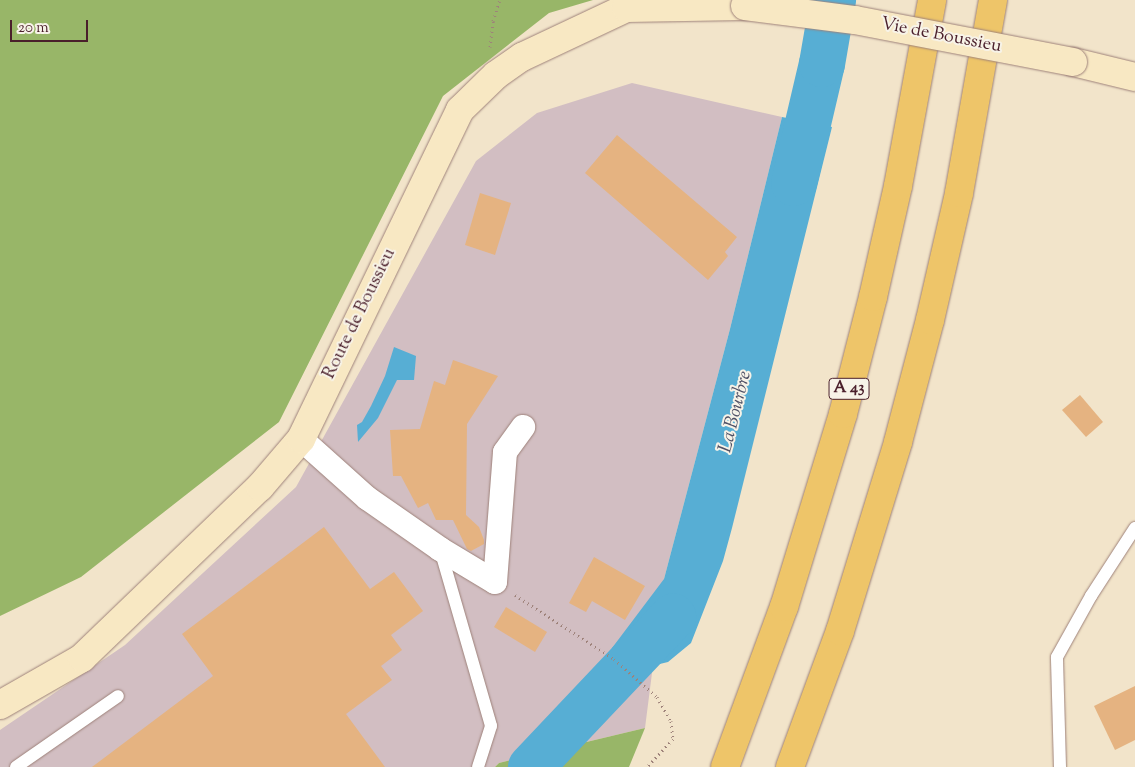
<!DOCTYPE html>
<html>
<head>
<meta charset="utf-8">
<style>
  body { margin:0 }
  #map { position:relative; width:1135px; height:767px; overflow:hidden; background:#f2e4ca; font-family:"Sorts Mill Goudy",serif }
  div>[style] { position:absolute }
  .industrial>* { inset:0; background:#d2bec2 }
  .forest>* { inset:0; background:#98b668 }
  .water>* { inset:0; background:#57aed4 }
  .river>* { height:46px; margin:-23px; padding:0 23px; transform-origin:23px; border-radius:23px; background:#57aed4 }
  .building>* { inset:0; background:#e5b381 }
  .path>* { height:3px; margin-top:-1.5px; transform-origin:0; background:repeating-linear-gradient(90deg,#9e827a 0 1px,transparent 0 5px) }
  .roads { filter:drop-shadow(0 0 1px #9e827a) drop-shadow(0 0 1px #9e827a) }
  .lane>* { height:12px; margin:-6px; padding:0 6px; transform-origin:6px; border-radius:6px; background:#fff }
  .street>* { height:24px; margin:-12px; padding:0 12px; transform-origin:12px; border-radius:12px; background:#fff }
  .secondary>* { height:28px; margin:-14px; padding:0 14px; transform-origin:14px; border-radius:14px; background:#f8e8c3 }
  .highway>* { height:28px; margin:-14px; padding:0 14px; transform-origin:14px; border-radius:14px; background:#eec569 }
  .bridges { filter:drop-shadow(0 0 1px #9e827a) drop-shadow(0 0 1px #9e827a) }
  .secondary-bridge>* { height:28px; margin:-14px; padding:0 14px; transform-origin:14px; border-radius:14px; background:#f8e8c3 }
  span { translate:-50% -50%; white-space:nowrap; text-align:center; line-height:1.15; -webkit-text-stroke:4px #f7f3e8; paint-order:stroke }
  .shield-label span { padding:1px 4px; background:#f7f3e8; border:1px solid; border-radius:4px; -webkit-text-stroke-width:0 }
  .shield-label { font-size:16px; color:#4a1f2b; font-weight:700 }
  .street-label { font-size:18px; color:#4a1f2b }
  .water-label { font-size:19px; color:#4f5166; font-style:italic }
  .scale { position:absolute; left:10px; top:20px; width:78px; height:22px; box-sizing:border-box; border:2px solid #4a1f2b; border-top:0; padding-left:6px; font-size:15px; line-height:18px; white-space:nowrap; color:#4a1f2b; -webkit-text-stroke:4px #f7f3e8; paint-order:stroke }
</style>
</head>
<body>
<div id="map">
  <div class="industrial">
    <div style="clip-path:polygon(632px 83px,782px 117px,730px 329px,664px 579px,645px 728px,499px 763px,495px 767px,0 767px,0 730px,125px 645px,296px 487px,476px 161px,537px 113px)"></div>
  </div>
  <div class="forest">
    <div style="clip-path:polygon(0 0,593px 0,549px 13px,443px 96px,279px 422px,81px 577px,0 616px)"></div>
    <div style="clip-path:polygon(645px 728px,629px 767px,495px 767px,499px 763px)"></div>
  </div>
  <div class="water">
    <div style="clip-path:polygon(782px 117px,832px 127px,732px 528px,723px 561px,691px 643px,668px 662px,635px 670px,612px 648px,664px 579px,730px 329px)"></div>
    <div style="clip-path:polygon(394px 347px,416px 356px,414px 380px,397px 380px,378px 418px,358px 442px,357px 425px,362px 422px,371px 406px,385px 376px)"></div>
    <div style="clip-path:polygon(606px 665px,607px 683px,624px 682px,545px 767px,521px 767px)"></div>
  </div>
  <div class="river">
    <div style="left:794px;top:183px;width:122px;rotate:-76.8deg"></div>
    <div style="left:822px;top:64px;width:65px;rotate:-80.2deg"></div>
    <div style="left:531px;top:767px;width:207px;rotate:-46.6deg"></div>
  </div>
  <div class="building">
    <div style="clip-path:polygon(617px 135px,737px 237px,725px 252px,728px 256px,708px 280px,585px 173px)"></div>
    <div style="clip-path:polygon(480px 193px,511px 203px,495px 255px,465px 245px)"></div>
    <div style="clip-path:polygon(453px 360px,498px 376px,467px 424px,466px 515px,479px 527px,484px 540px,484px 544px,471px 551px,467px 549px,453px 520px,436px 520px,428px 503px,418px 508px,401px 476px,393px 476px,390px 430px,420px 429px,434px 381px,445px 385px)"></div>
    <div style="clip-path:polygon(1080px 395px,1103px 422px,1086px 437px,1062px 410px)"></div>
    <div style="clip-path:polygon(324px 527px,370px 589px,394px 572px,423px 611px,391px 635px,402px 650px,381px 666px,392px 680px,346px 714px,385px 767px,92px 767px,213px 676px,182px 634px)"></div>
    <div style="clip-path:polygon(594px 557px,645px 586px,625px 620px,592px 601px,586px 612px,569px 603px)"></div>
    <div style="clip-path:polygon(506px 607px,547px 632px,535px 652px,494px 627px)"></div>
    <div style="clip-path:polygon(1135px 686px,1135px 740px,1115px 750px,1094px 706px)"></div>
  </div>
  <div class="path">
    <div style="left:490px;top:47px;width:26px;rotate:-83deg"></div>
    <div style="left:493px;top:21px;width:22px;rotate:-72deg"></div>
    <div style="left:515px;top:595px;width:118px;rotate:32.9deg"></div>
    <div style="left:614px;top:659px;width:57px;rotate:41.5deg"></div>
    <div style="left:657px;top:697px;width:28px;rotate:60deg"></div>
    <div style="left:671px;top:721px;width:18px;rotate:84deg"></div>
    <div style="left:673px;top:739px;width:38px;rotate:133deg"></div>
  </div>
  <div class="roads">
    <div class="lane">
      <div style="left:440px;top:549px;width:184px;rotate:73.9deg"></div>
      <div style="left:491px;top:726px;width:43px;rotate:107.6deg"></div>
      <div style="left:16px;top:767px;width:124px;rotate:-34.8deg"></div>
      <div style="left:1060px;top:767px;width:110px;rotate:-91.6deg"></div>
      <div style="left:1057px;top:657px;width:70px;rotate:-60.9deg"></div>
      <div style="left:1091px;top:596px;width:81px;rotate:-57.1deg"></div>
    </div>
    <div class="street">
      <div style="left:301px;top:439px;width:89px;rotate:41.8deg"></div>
      <div style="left:367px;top:498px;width:89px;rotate:34.9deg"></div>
      <div style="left:440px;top:549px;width:64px;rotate:31deg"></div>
      <div style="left:495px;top:582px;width:130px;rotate:-85.6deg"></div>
      <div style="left:505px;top:452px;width:31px;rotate:-54deg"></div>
    </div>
    <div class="secondary">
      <div style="left:1073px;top:62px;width:64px;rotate:13.6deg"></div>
      <div style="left:0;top:705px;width:95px;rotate:-29.8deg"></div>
      <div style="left:82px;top:658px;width:247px;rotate:-43.9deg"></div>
      <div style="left:260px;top:487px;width:63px;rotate:-49.5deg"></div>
      <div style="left:301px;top:439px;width:365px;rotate:-64.2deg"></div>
      <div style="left:460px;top:110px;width:50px;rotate:-44.2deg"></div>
      <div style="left:496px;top:75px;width:32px;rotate:-35deg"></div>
      <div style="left:522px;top:57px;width:115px;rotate:-25.2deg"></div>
      <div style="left:626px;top:8px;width:119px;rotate:-1deg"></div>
    </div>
    <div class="highway">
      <div style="left:725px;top:767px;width:171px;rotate:-69.8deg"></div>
      <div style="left:784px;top:607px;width:202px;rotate:-73deg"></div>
      <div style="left:843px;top:414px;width:121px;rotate:-75.6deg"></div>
      <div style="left:873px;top:297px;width:114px;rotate:-77.3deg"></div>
      <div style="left:898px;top:186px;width:189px;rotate:-79.6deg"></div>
      <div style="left:790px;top:767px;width:145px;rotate:-69.8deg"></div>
      <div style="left:840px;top:631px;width:198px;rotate:-72.9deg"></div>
      <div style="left:898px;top:442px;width:126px;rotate:-75.3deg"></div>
      <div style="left:930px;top:320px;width:130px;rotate:-77.1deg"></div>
      <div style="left:959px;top:193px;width:196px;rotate:-80deg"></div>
    </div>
  </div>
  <div class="bridges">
    <div class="secondary-bridge">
      <div style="left:745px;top:6px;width:111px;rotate:7.3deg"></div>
      <div style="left:855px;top:20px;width:222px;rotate:10.9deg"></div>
    </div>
  </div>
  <div class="shield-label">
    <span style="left:849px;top:389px">A 43</span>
  </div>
  <div class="street-label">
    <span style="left:941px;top:36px;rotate:11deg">Vie de Boussieu</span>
    <span style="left:360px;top:314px;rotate:-64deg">Route de Boussieu</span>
  </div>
  <div class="water-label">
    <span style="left:736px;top:412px;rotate:-76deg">La Bourbre</span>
  </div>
  <div class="scale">20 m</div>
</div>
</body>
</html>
